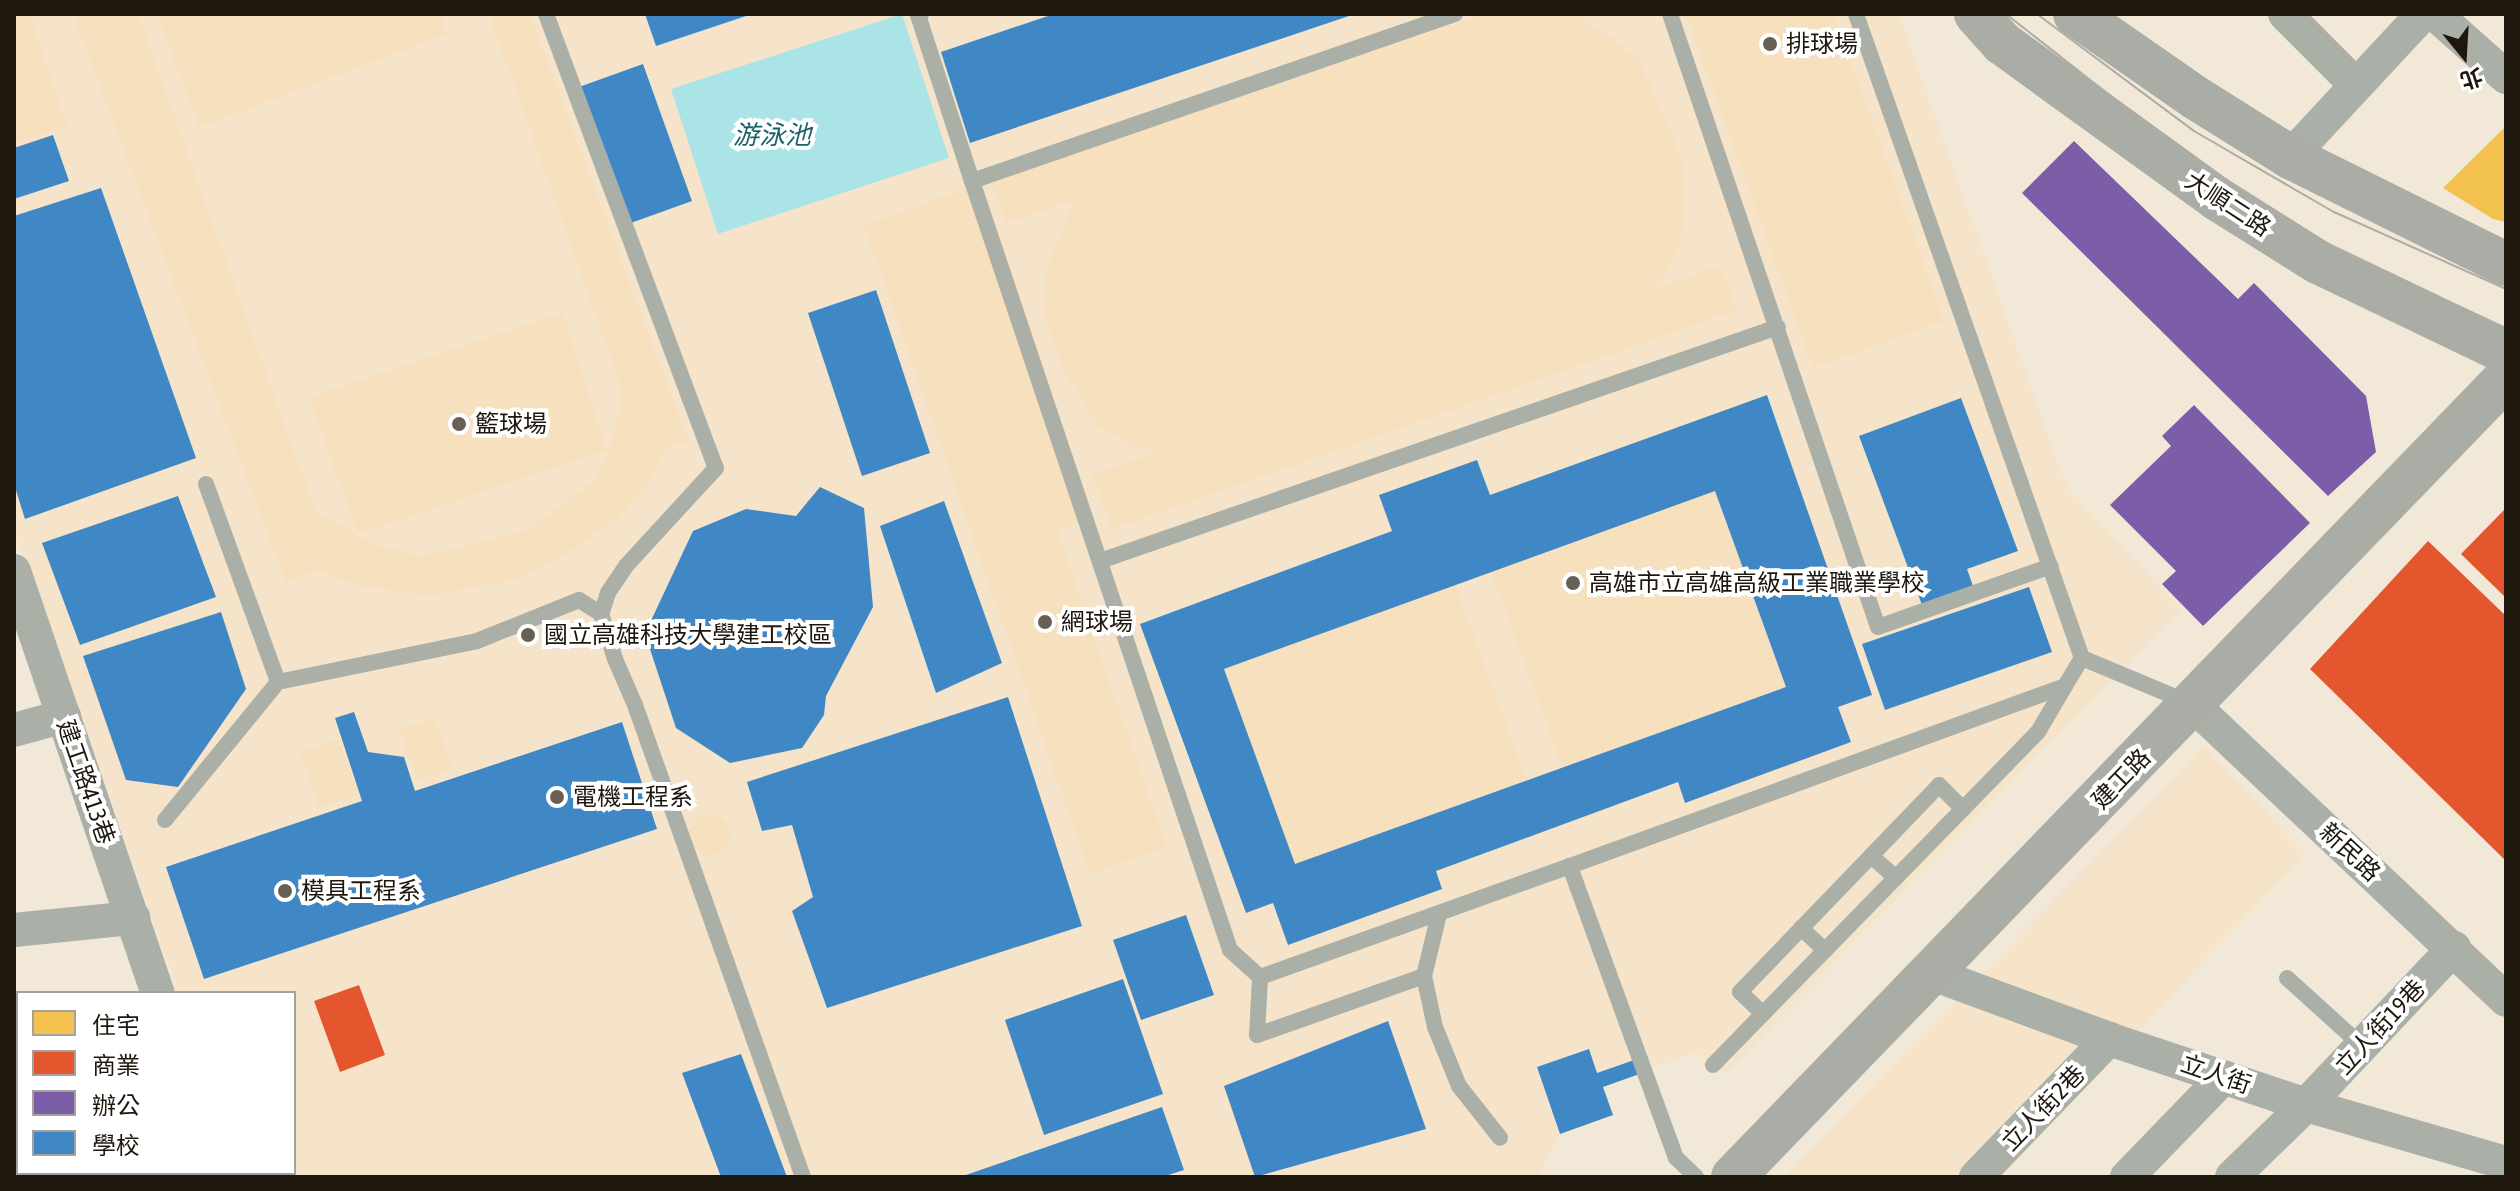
<!DOCTYPE html>
<html>
<head>
<meta charset="utf-8">
<style>
  body { margin:0 }
  #map { position:relative; width:2520px; height:1191px; overflow:hidden; background:#f2e8d8; font-family:"Asap Condensed","Noto Sans TC",sans-serif }
  div>[style] { position:absolute }
  .built>* { inset:0; background:#f5e4c9 }
  .green>* { inset:0; background:#f6e0be }
  .round { border-radius:50% }
  .water>* { inset:0; background:#abe4e7 }
  .homes>* { inset:0; background:#f2c14e }
  .shops>* { inset:0; background:#e4572e }
  .offices>* { inset:0; background:#7b5ea7 }
  .schools>* { inset:0; background:#3f88c5 }
  .lane>* { height:16px; margin:-8px; padding:0 8px; transform-origin:8px; border-radius:8px; background:#aaafa8 }
  .street>* { height:34px; margin:-17px; padding:0 17px; transform-origin:17px; border-radius:17px; background:#aaafa8 }
  .secondary>* { height:44px; margin:-22px; padding:0 22px; transform-origin:22px; border-radius:22px; background:#a9ada5 }
  .tram>* { height:2px; margin:-1px; padding:0 1px; transform-origin:1px; border-radius:1px; background:#aeaca4 }
  .dots>* { width:22px; height:22px; translate:-50% -50%; box-sizing:border-box; border:4px solid #fff; border-radius:50% }
  span { translate:-50% -50%; white-space:nowrap; text-align:center; line-height:1.15; -webkit-text-stroke:8px #fff; paint-order:stroke }
  .poi-label { font-size:24px; color:#1d170d }
  .left { translate:0 -50%; text-align:left }
  .street-label { font-size:24px; color:#1d170d }
  .water-label { font-size:26px; color:#1a6169; font-style:italic }
  .frame { position:absolute; inset:0; border:16px solid #1d170d; pointer-events:none }
  .legend { position:absolute; left:16px; top:991px; width:280px; height:184px; box-sizing:border-box; background:#fff; border:2px solid #a5a29e; margin:0; padding:10px 14px; list-style:none; font-size:24px; color:#1d170d }
  .legend li { display:flex; align-items:center; gap:16px; height:40px }
  .legend b { width:40px; border:2px solid #a5a29e }
  .north { position:absolute; left:2424px; top:16px; width:80px; height:80px; -webkit-text-stroke:6px #fff; paint-order:stroke; rotate:162deg; font-size:22px; font-weight:700; line-height:32px; text-align:center; color:#1d170d }
  .north::after { content:''; display:block; margin:auto; width:28px; height:36px; background:#1d170d; clip-path:polygon(50% 0,100% 100%,50% 72%,0 100%) }
</style>
</head>
<body>
<div id="map">
  <div class="built">
    <div style="clip-path:polygon(14px 14px,1899px 14px,2067px 488px,2181px 609px,1726px 1073px,1695px 1053px,1603px 1086px,1613px 1115px,1560px 1134px,1539px 1177px,243px 1177px,241px 1173px,294px 1173px,294px 993px,179px 993px,14px 532px)"></div>
    <div style="clip-path:polygon(2204px 746px,2305px 853px,2002px 1177px,1784px 1177px)"></div>
  </div>
  <div class="green">
    <div style="clip-path:polygon(14px 14px,29px 14px,67px 126px,14px 144px)"></div>
    <div style="clip-path:polygon(73px 14px,138px 14px,316px 513px,379px 546px,419px 556px,449px 551px,531px 528px,596px 480px,609px 449px,620px 408px,619px 381px,489px 14px,530px 14px,688px 440px,667px 449px,645px 487px,617px 518px,575px 548px,520px 579px,431px 595px,358px 586px,318px 570px,286px 583px)"></div>
    <div style="clip-path:polygon(157px 14px,440px 14px,447px 34px,199px 127px)"></div>
    <div style="clip-path:polygon(1484px 14px,1597px 14px,1578px 21px,1610px 36px,1638px 59px,1672px 132px,1684px 172px,1685px 208px,1680px 243px,1670px 267px,1655px 285px,1640px 294px,1720px 266px,1737px 310px,1112px 529px,1093px 474px,1161px 451px,1135px 448px,1098px 426px,1063px 369px,1052px 339px,1044px 313px,1045px 281px,1053px 248px,1076px 200px,1006px 223px,990px 182px)"></div>
    <div style="clip-path:polygon(1686px 14px,1834px 14px,1944px 321px,1813px 368px)"></div>
    <div style="clip-path:polygon(966px 189px,1082px 521px,1057px 531px,1167px 847px,1090px 874px,864px 225px)"></div>
    <div style="clip-path:polygon(563px 313px,607px 450px,358px 534px,309px 398px)"></div>
    <div style="clip-path:polygon(1715px 491px,1786px 687px,1563px 768px,1491px 572px)"></div>
    <div style="clip-path:polygon(1455px 585px,1527px 780px,1295px 864px,1224px 669px)"></div>
    <div style="clip-path:polygon(435px 718px,453px 768px,418px 781px,399px 730px)"></div>
    <div style="clip-path:polygon(338px 740px,359px 795px,319px 807px,301px 752px)"></div>
    <div class="round" style="left:690px;top:815px;width:40px;height:40px"></div>
  </div>
  <div class="water">
    <div style="clip-path:polygon(902px 14px,949px 158px,718px 234px,671px 89px)"></div>
  </div>
  <div class="homes">
    <div style="clip-path:polygon(2506px 126px,2506px 222px,2493px 219px,2443px 188px)"></div>
  </div>
  <div class="shops">
    <div style="clip-path:polygon(2506px 508px,2506px 598px,2461px 554px)"></div>
    <div style="clip-path:polygon(2428px 541px,2506px 616px,2506px 861px,2310px 669px)"></div>
    <div style="clip-path:polygon(359px 985px,385px 1055px,340px 1072px,314px 1001px)"></div>
  </div>
  <div class="offices">
    <div style="clip-path:polygon(2074px 141px,2238px 299px,2254px 283px,2366px 396px,2376px 452px,2328px 496px,2022px 193px)"></div>
    <div style="clip-path:polygon(2194px 405px,2310px 523px,2203px 626px,2162px 584px,2176px 571px,2110px 505px,2171px 446px,2162px 436px)"></div>
  </div>
  <div class="schools">
    <div style="clip-path:polygon(645px 14px,749px 14px,749px 15px,656px 46px)"></div>
    <div style="clip-path:polygon(1054px 14px,1352px 14px,1352px 15px,970px 143px,941px 52px)"></div>
    <div style="clip-path:polygon(643px 64px,692px 201px,628px 224px,579px 87px)"></div>
    <div style="clip-path:polygon(53px 135px,69px 181px,14px 199px,14px 148px)"></div>
    <div style="clip-path:polygon(101px 188px,196px 458px,25px 519px,14px 484px,14px 216px)"></div>
    <div style="clip-path:polygon(876px 290px,930px 453px,862px 476px,808px 313px)"></div>
    <div style="clip-path:polygon(evenodd,1767px 395px,1872px 695px,1838px 707px,1851px 742px,1685px 803px,1678px 782px,1436px 871px,1442px 889px,1288px 945px,1273px 903px,1246px 913px,1140px 624px,1392px 531px,1379px 495px,1477px 460px,1490px 495px,1767px 395px,1715px 491px,1786px 687px,1295px 864px,1224px 669px,1715px 491px)"></div>
    <div style="clip-path:polygon(1961px 398px,2018px 551px,1967px 569px,1973px 586px,1922px 605px,1859px 436px)"></div>
    <div style="clip-path:polygon(820px 487px,864px 508px,873px 607px,826px 696px,824px 715px,802px 748px,730px 763px,676px 728px,646px 637px,648px 627px,693px 531px,746px 509px,796px 516px)"></div>
    <div style="clip-path:polygon(178px 496px,216px 597px,80px 645px,42px 543px)"></div>
    <div style="clip-path:polygon(944px 501px,1002px 663px,936px 693px,880px 526px)"></div>
    <div style="clip-path:polygon(2029px 587px,2052px 652px,1885px 710px,1862px 644px)"></div>
    <div style="clip-path:polygon(221px 612px,246px 689px,178px 787px,126px 780px,83px 656px)"></div>
    <div style="clip-path:polygon(1008px 697px,1082px 926px,827px 1008px,792px 911px,813px 897px,792px 825px,762px 831px,747px 782px)"></div>
    <div style="clip-path:polygon(354px 712px,368px 752px,404px 757px,415px 791px,622px 722px,657px 829px,204px 979px,166px 867px,362px 801px,335px 718px)"></div>
    <div style="clip-path:polygon(1186px 915px,1214px 995px,1141px 1020px,1113px 940px)"></div>
    <div style="clip-path:polygon(1123px 979px,1163px 1094px,1044px 1135px,1005px 1020px)"></div>
    <div style="clip-path:polygon(1388px 1021px,1426px 1129px,1255px 1177px,1224px 1086px)"></div>
    <div style="clip-path:polygon(1589px 1049px,1597px 1073px,1640px 1058px,1645px 1072px,1603px 1087px,1613px 1115px,1560px 1134px,1537px 1067px)"></div>
    <div style="clip-path:polygon(741px 1054px,787px 1177px,721px 1177px,682px 1073px)"></div>
    <div style="clip-path:polygon(1162px 1107px,1184px 1170px,1162px 1177px,960px 1177px)"></div>
  </div>
  <div class="lane">
    <div style="left:546px;top:14px;width:485px;rotate:69.5deg"></div>
    <div style="left:716px;top:468px;width:133px;rotate:132.6deg"></div>
    <div style="left:626px;top:566px;width:32px;rotate:124deg"></div>
    <div style="left:608px;top:593px;width:22px;rotate:108deg"></div>
    <div style="left:601px;top:614px;width:47px;rotate:72.7deg"></div>
    <div style="left:615px;top:659px;width:50px;rotate:66.5deg"></div>
    <div style="left:635px;top:705px;width:501px;rotate:70.41deg"></div>
    <div style="left:921px;top:14px;width:3px;rotate:162deg"></div>
    <div style="left:918px;top:15px;width:175px;rotate:72deg"></div>
    <div style="left:972px;top:181px;width:811px;rotate:71.45deg"></div>
    <div style="left:1230px;top:950px;width:40px;rotate:42deg"></div>
    <div style="left:1670px;top:14px;width:647px;rotate:71.26deg"></div>
    <div style="left:1878px;top:627px;width:183px;rotate:-19.4deg"></div>
    <div style="left:972px;top:181px;width:511px;rotate:-19.07deg"></div>
    <div style="left:206px;top:484px;width:211px;rotate:70deg"></div>
    <div style="left:1100px;top:561px;width:717px;rotate:-19.04deg"></div>
    <div style="left:2082px;top:658px;width:114px;rotate:22.7deg"></div>
    <div style="left:165px;top:820px;width:178px;rotate:-50.7deg"></div>
    <div style="left:278px;top:682px;width:203px;rotate:-11.6deg"></div>
    <div style="left:477px;top:641px;width:110px;rotate:-21.9deg"></div>
    <div style="left:579px;top:600px;width:26px;rotate:32deg"></div>
    <div style="left:1871px;top:856px;width:33px;rotate:41deg"></div>
    <div style="left:1439px;top:914px;width:64px;rotate:103.6deg"></div>
    <div style="left:1424px;top:976px;width:177px;rotate:160.5deg"></div>
    <div style="left:1257px;top:1035px;width:58px;rotate:-87deg"></div>
    <div style="left:1260px;top:977px;width:329px;rotate:-19.7deg"></div>
    <div style="left:1801px;top:928px;width:33px;rotate:43deg"></div>
    <div style="left:1424px;top:976px;width:52px;rotate:77.8deg"></div>
    <div style="left:1435px;top:1027px;width:64px;rotate:67.9deg"></div>
    <div style="left:1459px;top:1086px;width:66px;rotate:51.7deg"></div>
    <div style="left:2287px;top:978px;width:101px;rotate:42.2deg"></div>
    <div style="left:1763px;top:1014px;width:32px;rotate:-136deg"></div>
    <div style="left:1740px;top:992px;width:287px;rotate:-46.1deg"></div>
    <div style="left:1939px;top:785px;width:34px;rotate:45deg"></div>
    <div style="left:1713px;top:1065px;width:465px;rotate:-45.7deg"></div>
    <div style="left:2038px;top:732px;width:53px;rotate:-59.6deg"></div>
    <div style="left:1696px;top:1177px;width:28px;rotate:-136deg"></div>
    <div style="left:1676px;top:1158px;width:311px;rotate:-110deg"></div>
    <div style="left:1570px;top:866px;width:527px;rotate:-19.98deg"></div>
    <div style="left:2065px;top:686px;width:33px;rotate:-59deg"></div>
    <div style="left:2082px;top:658px;width:683px;rotate:-109.34deg"></div>
  </div>
  <div class="street">
    <div style="left:2285px;top:14px;width:100px;rotate:45deg"></div>
    <div style="left:2435px;top:14px;width:95px;rotate:41.6deg"></div>
    <div style="left:2290px;top:157px;width:195px;rotate:-47.1deg"></div>
    <div style="left:14px;top:571px;width:446px;rotate:71.2deg"></div>
    <div style="left:2193px;top:705px;width:430px;rotate:43.3deg"></div>
    <div style="left:14px;top:730px;width:52px;rotate:-15.6deg"></div>
    <div style="left:14px;top:930px;width:120px;rotate:-5.8deg"></div>
    <div style="left:1930px;top:973px;width:191px;rotate:20.2deg"></div>
    <div style="left:2109px;top:1039px;width:208px;rotate:18.5deg"></div>
    <div style="left:2306px;top:1105px;width:208px;rotate:16.2deg"></div>
    <div style="left:14px;top:1104px;width:4px"></div>
    <div style="left:14px;top:1173px;width:4px;rotate:76deg"></div>
    <div style="left:220px;top:1173px;width:4px;rotate:76deg"></div>
    <div style="left:1976px;top:1177px;width:192px;rotate:-46.1deg"></div>
    <div style="left:2127px;top:1177px;width:139px;rotate:-45.9deg"></div>
    <div style="left:2232px;top:1177px;width:103px;rotate:-44.2deg"></div>
    <div style="left:2306px;top:1105px;width:216px;rotate:-46.7deg"></div>
  </div>
  <div class="secondary">
    <div style="left:1976px;top:14px;width:39px;rotate:48deg"></div>
    <div style="left:2002px;top:43px;width:264px;rotate:35.9deg"></div>
    <div style="left:2216px;top:198px;width:120px;rotate:32.1deg"></div>
    <div style="left:2318px;top:262px;width:208px;rotate:25.6deg"></div>
    <div style="left:2075px;top:14px;width:147px;rotate:34.8deg"></div>
    <div style="left:2196px;top:98px;width:111px;rotate:32.1deg"></div>
    <div style="left:2290px;top:157px;width:241px;rotate:26.4deg"></div>
    <div style="left:1733px;top:1177px;width:1112px;rotate:-45.95deg"></div>
  </div>
  <div class="tram">
    <div style="left:2006px;top:14px;width:212px;rotate:38.1deg"></div>
    <div style="left:2173px;top:145px;width:178px;rotate:33.3deg"></div>
    <div style="left:2322px;top:243px;width:203px;rotate:24.8deg"></div>
    <div style="left:2037px;top:14px;width:196px;rotate:36.7deg"></div>
    <div style="left:2194px;top:131px;width:162px;rotate:30.1deg"></div>
    <div style="left:2334px;top:212px;width:188px;rotate:24.1deg"></div>
  </div>
  <div class="dots">
    <div style="left:1770px;top:44px;background:#686054"></div>
    <div style="left:459px;top:424px;background:#686054"></div>
    <div style="left:1573px;top:583px;background:#686054"></div>
    <div style="left:1045px;top:622px;background:#686054"></div>
    <div style="left:528px;top:635px;background:#686054"></div>
    <div style="left:557px;top:797px;background:#686054"></div>
    <div style="left:285px;top:891px;background:#686054"></div>
  </div>
  <div class="poi-label">
    <span class="left" style="left:1786px;top:44px">排球場</span>
    <span class="left" style="left:475px;top:424px">籃球場</span>
    <span class="left" style="left:1589px;top:583px">高雄市立高雄高級工業職業學校</span>
    <span class="left" style="left:1061px;top:622px">網球場</span>
    <span class="left" style="left:544px;top:635px">國立高雄科技大學建工校區</span>
    <span class="left" style="left:573px;top:797px">電機工程系</span>
    <span class="left" style="left:301px;top:891px">模具工程系</span>
  </div>
  <div class="street-label">
    <span style="left:2228px;top:204px;rotate:33deg">大順二路</span>
    <span style="left:2121px;top:779px;rotate:-46deg">建工路</span>
    <span style="left:86px;top:782px;rotate:71deg">建工路413巷</span>
    <span style="left:2350px;top:852px;rotate:43deg">新民路</span>
    <span style="left:2380px;top:1027px;rotate:-47deg">立人街19巷</span>
    <span style="left:2216px;top:1074px;rotate:19deg">立人街</span>
    <span style="left:2043px;top:1108px;rotate:-46deg">立人街2巷</span>
  </div>
  <div class="water-label">
    <span style="left:772px;top:136px">游泳池</span>
  </div>
  <div class="frame"></div>
  <ul class="legend">
  <li><b style="height:22px;background:#f2c14e"></b>住宅</li>
  <li><b style="height:22px;background:#e4572e"></b>商業</li>
  <li><b style="height:22px;background:#7b5ea7"></b>辦公</li>
  <li><b style="height:22px;background:#3f88c5"></b>學校</li>
  </ul>
  <div class="north">北</div>
</div>
</body>
</html>
